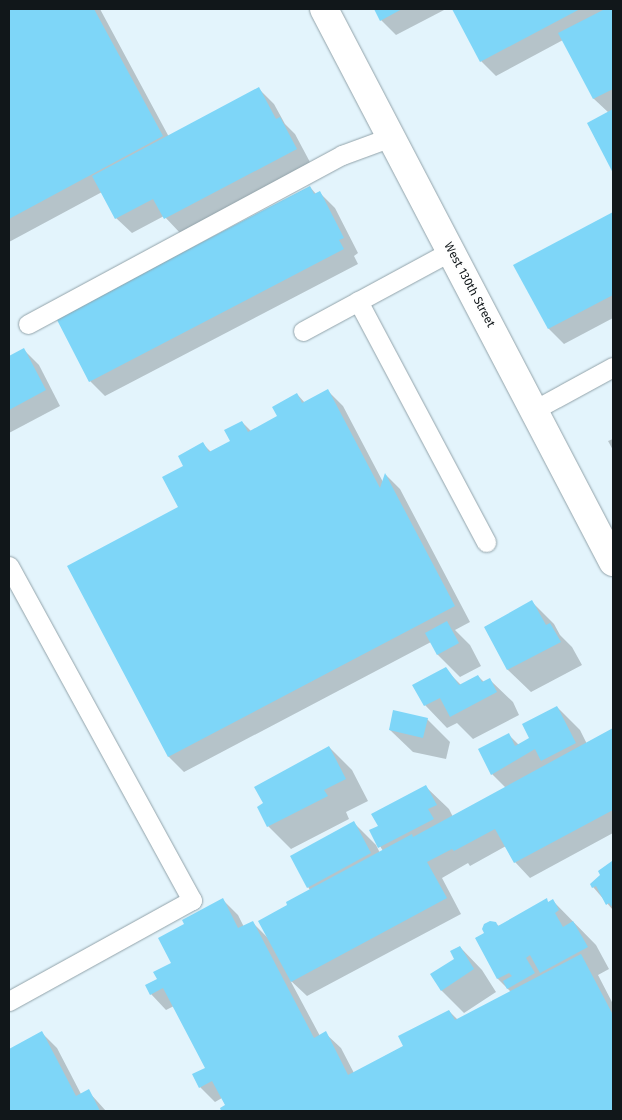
<!DOCTYPE html>
<html>
<head>
<meta charset="utf-8">
<style>
  body { margin:0 }
  #map { position:relative; width:622px; height:1120px; overflow:hidden; background:#e3f4fc; font-family:"Fira Sans",sans-serif }
  div>[style] { position:absolute }
  .shadow>* { inset:0; background:#0003 }
  .building>* { inset:0; background:#7ed6f8 }
  .roads { filter:drop-shadow(0 0 1px #92a3aa) drop-shadow(0 0 1px #92a3aa) }
  .lane>* { height:19px; margin:-9.5px; padding:0 9.5px; transform-origin:9.5px; border-radius:9.5px; background:#fff }
  .street>* { height:28px; margin:-14px; padding:0 14px; transform-origin:14px; border-radius:14px; background:#fff }
  span { translate:-50% -50%; white-space:nowrap; text-align:center; line-height:1.15; -webkit-text-stroke:4.5px #fefefe; paint-order:stroke }
  .street-label { font-size:12px; color:#11171a }
  .frame { position:absolute; inset:0; border:10px solid #11171a; pointer-events:none }
</style>
</head>
<body>
<div id="map">
  <div class="shadow">
    <div style="clip-path:polygon(9px 9px,100px 9px,169px 137px,259px 89px,274px 104px,285px 124px,295px 134px,311px 164px,181px 234px,164px 216px,132px 233px,116px 218px,102px 192px,9px 242px)"></div>
    <div style="clip-path:polygon(375px 9px,446px 9px,396px 35px,381px 20px)"></div>
    <div style="clip-path:polygon(453px 9px,613px 9px,613px 171px,588px 124px,609px 113px,594px 99px,563px 40px,496px 76px,481px 61px)"></div>
    <div style="clip-path:polygon(310px 187px,316px 194px,320px 193px,335px 208px,358px 253px,354px 256px,358px 264px,105px 396px,90px 381px)"></div>
    <div style="clip-path:polygon(613px 213px,613px 318px,564px 344px,549px 329px,515px 265px)"></div>
    <div style="clip-path:polygon(24px 350px,39px 365px,60px 406px,9px 433px,9px 358px)"></div>
    <div style="clip-path:polygon(328px 391px,343px 406px,383px 482px,386px 475px,400px 489px,470px 622px,455px 630px,470px 645px,481px 666px,460px 677px,438px 655px,431px 642px,184px 772px,169px 757px,69px 566px,180px 508px,185px 466px,203px 444px,211px 452px,231px 442px,242px 422px,251px 431px,278px 417px,297px 394px,305px 403px)"></div>
    <div style="clip-path:polygon(613px 439px,613px 450px,608px 441px)"></div>
    <div style="clip-path:polygon(532px 602px,554px 624px,560px 635px,572px 647px,582px 665px,531px 692px,508px 670px,485px 627px)"></div>
    <div style="clip-path:polygon(445px 669px,461px 685px,478px 676px,485px 683px,490px 680px,513px 702px,519px 715px,473px 739px,457px 723px,447px 728px,425px 705px)"></div>
    <div style="clip-path:polygon(557px 707px,580px 730px,587px 744px,613px 729px,613px 833px,530px 878px,515px 862px,506px 846px,470px 866px,468px 863px,442px 878px,461px 914px,307px 996px,290px 980px,320px 1036px,325px 1033px,341px 1048px,354px 1073px,404px 1046px,449px 1011px,458px 1020px,511px 992px,498px 979px,476px 938px,486px 933px,495px 923px,499px 926px,546px 900px,549px 903px,553px 901px,596px 945px,609px 969px,598px 975px,613px 1004px,613px 1111px,223px 1111px,221px 1109px,226px 1106px,222px 1098px,215px 1102px,200px 1087px,207px 1068px,174px 1006px,166px 1010px,151px 994px,158px 979px,173px 963px,186px 924px,223px 900px,238px 915px,244px 927px,252px 922px,268px 938px,289px 905px,310px 890px,308px 887px,354px 823px,376px 845px,380px 853px,383px 851px,371px 831px,379px 826px,426px 787px,449px 809px,453px 817px,506px 788px,492px 774px,508px 734px,519px 745px,531px 738px)"></div>
    <div style="clip-path:polygon(427px 719px,450px 742px,446px 759px,413px 752px,390px 730px)"></div>
    <div style="clip-path:polygon(329px 747px,352px 770px,368px 801px,346px 812px,349px 819px,291px 849px,268px 826px)"></div>
    <div style="clip-path:polygon(612px 863px,613px 864px,613px 910px,593px 887px)"></div>
    <div style="clip-path:polygon(460px 947px,482px 970px,496px 992px,464px 1013px,442px 991px,432px 974px,456px 959px)"></div>
    <div style="clip-path:polygon(42px 1033px,57px 1048px,81px 1094px,88px 1091px,106px 1111px,9px 1111px,9px 1050px)"></div>
  </div>
  <div class="building">
    <div style="clip-path:polygon(9px 9px,94px 9px,163px 136px,9px 219px)"></div>
    <div style="clip-path:polygon(374px 9px,402px 9px,380px 21px)"></div>
    <div style="clip-path:polygon(452px 9px,580px 9px,480px 62px)"></div>
    <div style="clip-path:polygon(605px 9px,613px 9px,613px 89px,593px 99px,558px 33px)"></div>
    <div style="clip-path:polygon(259px 87px,276px 119px,280px 117px,297px 149px,164px 219px,153px 199px,115px 219px,92px 176px)"></div>
    <div style="clip-path:polygon(613px 109px,613px 173px,587px 123px)"></div>
    <div style="clip-path:polygon(310px 186px,314px 194px,320px 191px,344px 238px,339px 240px,344px 249px,89px 382px,56px 318px)"></div>
    <div style="clip-path:polygon(613px 212px,613px 295px,548px 329px,513px 265px)"></div>
    <div style="clip-path:polygon(24px 348px,46px 390px,9px 410px,9px 356px)"></div>
    <div style="clip-path:polygon(328px 389px,380px 488px,385px 473px,455px 606px,168px 757px,67px 566px,178px 507px,162px 477px,183px 466px,178px 456px,203px 442px,209px 452px,230px 441px,224px 430px,242px 421px,248px 432px,277px 416px,272px 407px,297px 393px,302px 403px)"></div>
    <div style="clip-path:polygon(532px 600px,546px 625px,550px 623px,561px 642px,507px 670px,484px 627px)"></div>
    <div style="clip-path:polygon(447px 621px,459px 643px,437px 655px,425px 633px)"></div>
    <div style="clip-path:polygon(446px 667px,459px 685px,478px 675px,482px 682px,490px 678px,497px 692px,450px 717px,440px 698px,424px 706px,412px 685px)"></div>
    <div style="clip-path:polygon(557px 706px,576px 743px,541px 761px,535px 749px,491px 775px,478px 749px,509px 733px,515px 746px,529px 738px,522px 724px)"></div>
    <div style="clip-path:polygon(393px 710px,428px 718px,423px 738px,389px 730px)"></div>
    <div style="clip-path:polygon(613px 728px,613px 810px,514px 863px,495px 829px,454px 851px,452px 849px,427px 862px,447px 898px,291px 982px,258px 921px,287px 905px,286px 902px,412px 834px,413px 837px)"></div>
    <div style="clip-path:polygon(329px 746px,346px 779px,324px 790px,328px 796px,267px 827px,257px 807px,263px 803px,254px 787px)"></div>
    <div style="clip-path:polygon(426px 785px,437px 805px,428px 809px,434px 819px,378px 848px,369px 830px,378px 826px,371px 814px)"></div>
    <div style="clip-path:polygon(354px 821px,371px 853px,307px 888px,290px 856px)"></div>
    <div style="clip-path:polygon(612px 861px,613px 905px,611px 906px,609px 903px,606px 905px,596px 886px,592px 888px,590px 884px,600px 875px,598px 871px)"></div>
    <div style="clip-path:polygon(223px 898px,238px 928px,253px 921px,314px 1038px,326px 1031px,348px 1075px,403px 1046px,398px 1036px,449px 1010px,455px 1020px,581px 954px,613px 1015px,613px 1111px,221px 1111px,220px 1108px,225px 1105px,212px 1081px,199px 1088px,192px 1074px,205px 1068px,163px 988px,150px 995px,145px 985px,157px 979px,153px 972px,171px 963px,158px 938px,184px 924px,182px 920px)"></div>
    <div style="clip-path:polygon(547px 898px,548px 902px,553px 899px,559px 910px,555px 913px,563px 927px,573px 921px,588px 947px,540px 973px,530px 955px,526px 958px,535px 973px,507px 989px,503px 981px,512px 976px,509px 973px,497px 979px,475px 938px,484px 933px,482px 929px,484px 924px,490px 921px,496px 922px,498px 926px)"></div>
    <div style="clip-path:polygon(460px 946px,474px 969px,441px 991px,430px 974px,454px 959px,450px 951px)"></div>
    <div style="clip-path:polygon(42px 1031px,76px 1096px,89px 1089px,100px 1111px,9px 1111px,9px 1049px)"></div>
  </div>
  <div class="roads">
    <div class="lane">
      <div style="left:358px;top:301px;width:273px;rotate:62deg"></div>
      <div style="left:28px;top:324px;width:357px;rotate:-28.3deg"></div>
      <div style="left:342px;top:155px;width:52px;rotate:-20.2deg"></div>
      <div style="left:303px;top:331px;width:168px;rotate:-28.4deg"></div>
      <div style="left:534px;top:410px;width:90px;rotate:-28.6deg"></div>
      <div style="left:9px;top:566px;width:381px;rotate:61.3deg"></div>
      <div style="left:192px;top:900px;width:209px;rotate:151.1deg"></div>
    </div>
    <div class="street">
      <div style="left:324px;top:9px;width:624px;rotate:62.41deg"></div>
    </div>
  </div>
  <div class="street-label">
    <span style="left:469px;top:285px;rotate:62deg">West 130th Street</span>
  </div>
  <div class="frame"></div>
</div>
</body>
</html>
